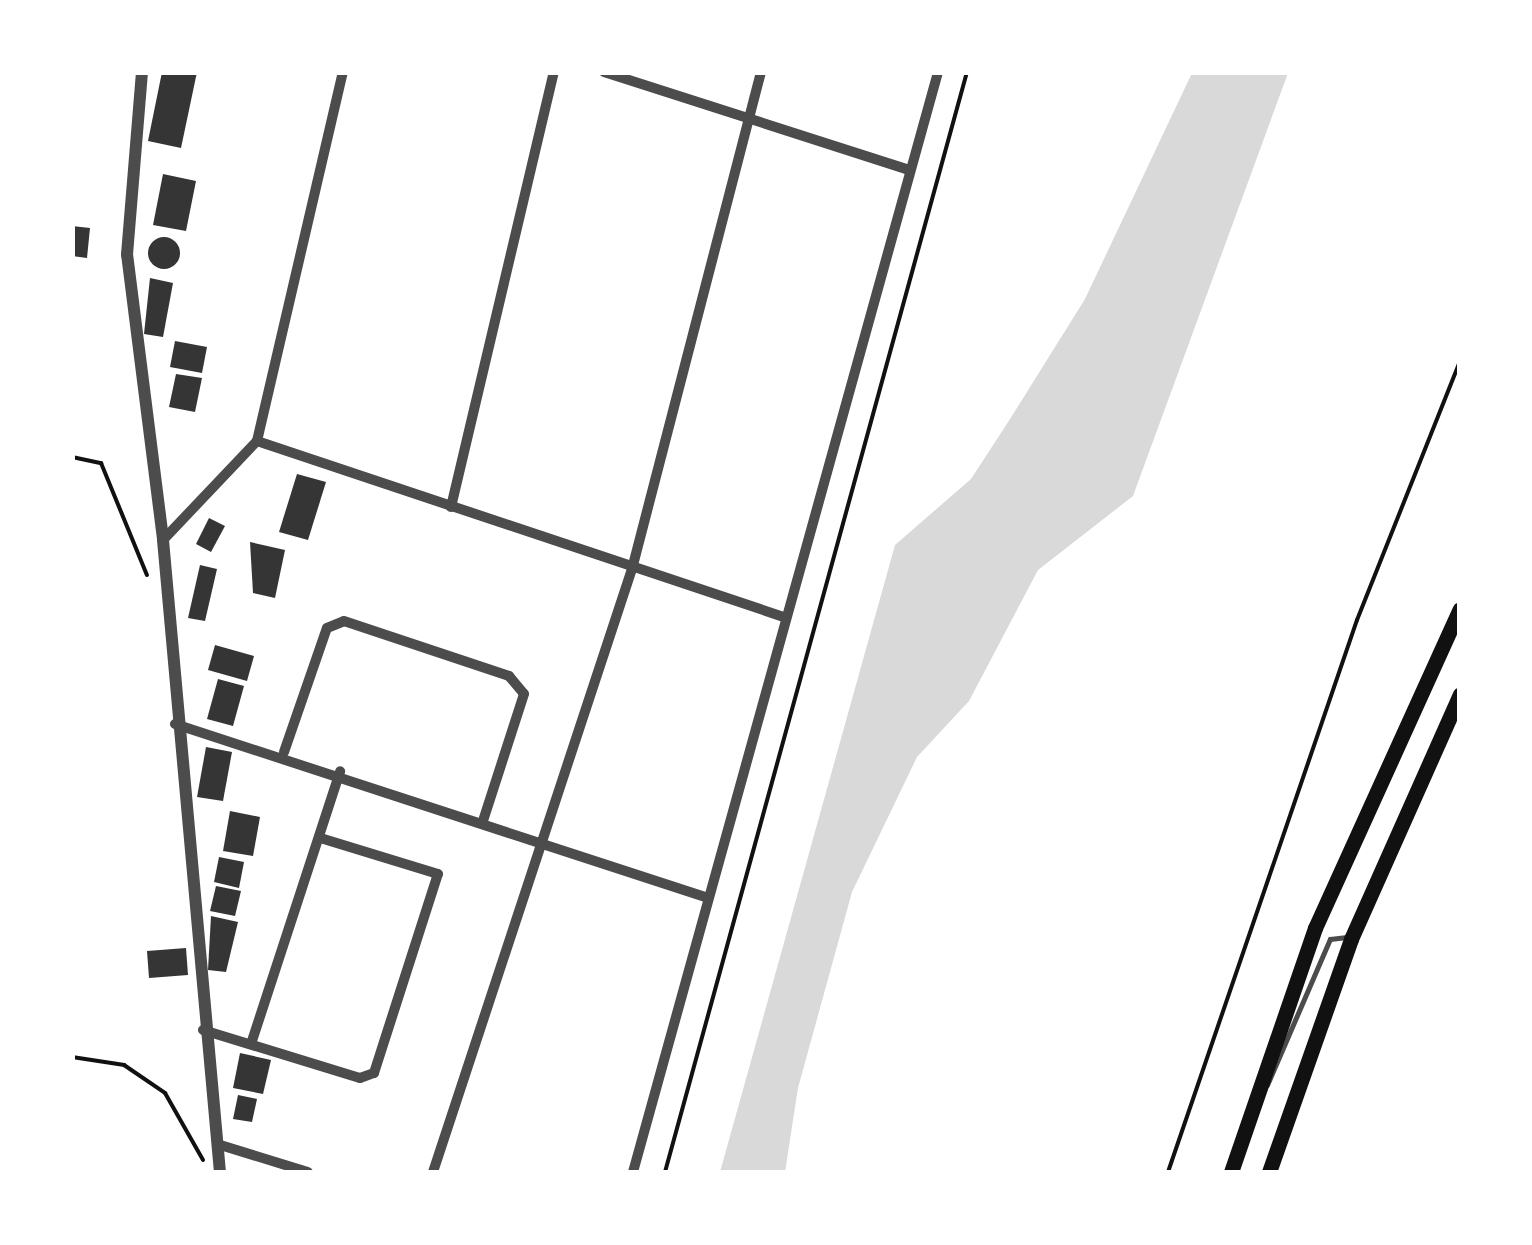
<!DOCTYPE html>
<html>
<head>
<meta charset="utf-8">
<style>
  body { margin:0 }
  #map { position:relative; width:1532px; height:1245px; overflow:hidden; background:#fff; font-family:"Fira Sans Condensed",sans-serif }
  div>[style] { position:absolute }
  .water>* { inset:0; background:#d9d9d9 }
  .building>* { inset:0; background:#353535 }
  .round { border-radius:50% }
  .path>* { height:4px; margin:-2px; padding:0 2px; transform-origin:2px; border-radius:2px; background:#111 }
  .service>* { height:5px; margin:-2.5px; padding:0 2.5px; transform-origin:2.5px; border-radius:2.5px; background:#4c4c4c }
  .minor>* { height:10px; margin:-5px; padding:0 5px; transform-origin:5px; border-radius:5px; background:#4c4c4c }
  .tertiary>* { height:12px; margin:-6px; padding:0 6px; transform-origin:6px; border-radius:6px; background:#4c4c4c }
  .trunk>* { height:15px; margin:-7.5px; padding:0 7.5px; transform-origin:7.5px; border-radius:7.5px; background:#111 }
  span { translate:-50% -50%; white-space:nowrap; text-align:center; line-height:1.15; -webkit-text-stroke:10px #fff; paint-order:stroke }
  .frame { position:absolute; inset:0; border:75px solid #fff; pointer-events:none }
</style>
</head>
<body>
<div id="map">
  <div class="water">
    <div style="clip-path:polygon(1192px 73px,1288px 73px,1133px 496px,1038px 570px,969px 701px,917px 757px,852px 892px,798px 1088px,785px 1172px,720px 1172px,895px 545px,971px 479px,1010px 419px,1085px 299px)"></div>
  </div>
  <div class="building">
    <div style="clip-path:polygon(162px 72px,197px 72px,181px 148px,148px 141px)"></div>
    <div style="clip-path:polygon(163px 174px,196px 181px,186px 231px,153px 225px)"></div>
    <div style="clip-path:polygon(72px 226px,90px 228px,87px 258px,72px 256px)"></div>
    <div class="round" style="left:148px;top:237px;width:32px;height:32px"></div>
    <div style="clip-path:polygon(150px 278px,173px 283px,163px 337px,144px 334px)"></div>
    <div style="clip-path:polygon(175px 341px,207px 347px,202px 373px,170px 367px)"></div>
    <div style="clip-path:polygon(176px 374px,202px 378px,195px 412px,169px 407px)"></div>
    <div style="clip-path:polygon(297px 474px,326px 482px,308px 540px,279px 532px)"></div>
    <div style="clip-path:polygon(209px 518px,225px 526px,211px 552px,196px 544px)"></div>
    <div style="clip-path:polygon(250px 542px,285px 550px,275px 598px,253px 593px)"></div>
    <div style="clip-path:polygon(200px 565px,217px 569px,205px 621px,188px 618px)"></div>
    <div style="clip-path:polygon(215px 645px,254px 656px,247px 681px,208px 670px)"></div>
    <div style="clip-path:polygon(218px 679px,244px 686px,233px 726px,207px 719px)"></div>
    <div style="clip-path:polygon(206px 747px,232px 752px,223px 801px,197px 797px)"></div>
    <div style="clip-path:polygon(230px 811px,260px 817px,253px 856px,223px 851px)"></div>
    <div style="clip-path:polygon(219px 857px,244px 862px,239px 888px,214px 882px)"></div>
    <div style="clip-path:polygon(216px 886px,241px 891px,235px 916px,210px 911px)"></div>
    <div style="clip-path:polygon(211px 916px,238px 922px,226px 972px,208px 970px)"></div>
    <div style="clip-path:polygon(186px 948px,188px 975px,149px 978px,147px 951px)"></div>
    <div style="clip-path:polygon(240px 1053px,271px 1060px,263px 1094px,233px 1088px)"></div>
    <div style="clip-path:polygon(238px 1095px,257px 1099px,252px 1122px,233px 1119px)"></div>
  </div>
  <div class="path">
    <div style="left:72px;top:457px;width:30px;rotate:12deg"></div>
    <div style="left:101px;top:463px;width:121px;rotate:67.7deg"></div>
    <div style="left:72px;top:1057px;width:53px;rotate:8.7deg"></div>
    <div style="left:124px;top:1065px;width:50px;rotate:34.3deg"></div>
    <div style="left:165px;top:1093px;width:77px;rotate:60.4deg"></div>
    <div style="left:665px;top:1172px;width:1141px;rotate:-74.65deg"></div>
    <div style="left:1168px;top:1172px;width:583px;rotate:-71.1deg"></div>
    <div style="left:1357px;top:620px;width:279px;rotate:-68.3deg"></div>
  </div>
  <div class="service">
    <div style="left:1267px;top:1085px;width:159px;rotate:-66.7deg"></div>
    <div style="left:1330px;top:939px;width:17px;rotate:-7deg"></div>
  </div>
  <div class="minor">
    <div style="left:604px;top:72px;width:321px;rotate:17.8deg"></div>
    <div style="left:257px;top:441px;width:556px;rotate:18.47deg"></div>
    <div style="left:451px;top:507px;width:447px;rotate:-76.7deg"></div>
    <div style="left:163px;top:540px;width:137px;rotate:-46.5deg"></div>
    <div style="left:257px;top:441px;width:379px;rotate:-76.9deg"></div>
    <div style="left:175px;top:724px;width:561px;rotate:18.08deg"></div>
    <div style="left:284px;top:752px;width:131px;rotate:-70.9deg"></div>
    <div style="left:327px;top:628px;width:18px;rotate:-22deg"></div>
    <div style="left:344px;top:621px;width:174px;rotate:18.4deg"></div>
    <div style="left:509px;top:676px;width:23px;rotate:50deg"></div>
    <div style="left:524px;top:694px;width:133px;rotate:107.9deg"></div>
    <div style="left:203px;top:1030px;width:164px;rotate:17deg"></div>
    <div style="left:360px;top:1078px;width:15px;rotate:-20deg"></div>
    <div style="left:374px;top:1073px;width:209px;rotate:-72.2deg"></div>
    <div style="left:438px;top:874px;width:123px;rotate:-163deg"></div>
    <div style="left:251px;top:1044px;width:287px;rotate:-71.9deg"></div>
    <div style="left:217px;top:1144px;width:95px;rotate:17.1deg"></div>
    <div style="left:433px;top:1172px;width:635px;rotate:-71.74deg"></div>
    <div style="left:632px;top:569px;width:513px;rotate:-75.45deg"></div>
    <div style="left:633px;top:1172px;width:1142px;rotate:-74.5deg"></div>
  </div>
  <div class="tertiary">
    <div style="left:142px;top:72px;width:183px;rotate:94.7deg"></div>
    <div style="left:127px;top:254px;width:288px;rotate:82.8deg"></div>
    <div style="left:163px;top:540px;width:635px;rotate:84.85deg"></div>
  </div>
  <div class="trunk">
    <div style="left:1231px;top:1172px;width:258px;rotate:-71deg"></div>
    <div style="left:1315px;top:928px;width:350px;rotate:-65.6deg"></div>
    <div style="left:1269px;top:1172px;width:247px;rotate:-70.6deg"></div>
    <div style="left:1351px;top:939px;width:268px;rotate:-66deg"></div>
  </div>
  <div class="frame"></div>
</div>
</body>
</html>
